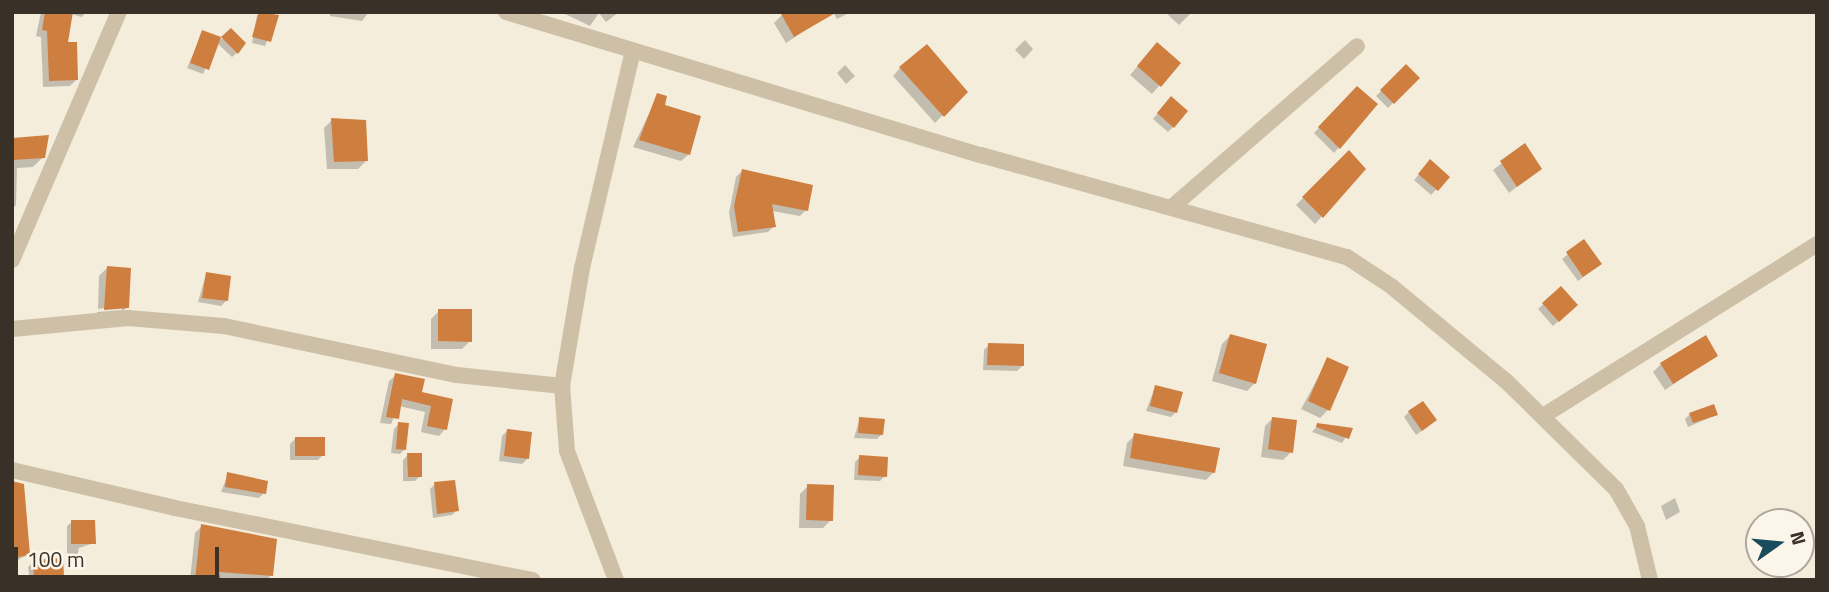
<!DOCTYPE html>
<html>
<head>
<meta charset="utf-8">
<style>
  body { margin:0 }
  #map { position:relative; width:1829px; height:592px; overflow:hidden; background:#f4eddc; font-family:"Titillium Web",sans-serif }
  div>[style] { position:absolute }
  .shadow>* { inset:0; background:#0003 }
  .building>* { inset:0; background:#ce7e3f }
  .street>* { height:16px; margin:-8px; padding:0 8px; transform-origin:8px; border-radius:8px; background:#cdc0a7 }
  span { translate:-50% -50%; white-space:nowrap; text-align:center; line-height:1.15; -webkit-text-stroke:6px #fbf6e9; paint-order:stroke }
  .frame { position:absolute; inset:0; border:14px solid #393128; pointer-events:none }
  .north { position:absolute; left:1745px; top:508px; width:70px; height:70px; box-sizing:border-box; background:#fbf6e9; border:2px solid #ada79c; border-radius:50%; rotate:75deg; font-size:19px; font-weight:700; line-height:28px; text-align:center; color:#393128 }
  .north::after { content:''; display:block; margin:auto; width:24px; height:32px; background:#1a4c5e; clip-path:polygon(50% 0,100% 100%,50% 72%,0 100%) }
  .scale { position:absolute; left:14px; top:547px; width:205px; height:32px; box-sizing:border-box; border:4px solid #393128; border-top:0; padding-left:9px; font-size:21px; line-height:24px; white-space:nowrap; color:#393128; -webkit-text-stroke:5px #fbf6e9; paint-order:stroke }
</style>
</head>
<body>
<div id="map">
  <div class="shadow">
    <div style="clip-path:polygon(41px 12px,86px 12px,82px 17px,71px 14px,66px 44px,77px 79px,70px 86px,43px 87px,41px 37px,36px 36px)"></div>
    <div style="clip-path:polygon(263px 12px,277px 17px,265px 46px,252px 43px,257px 15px)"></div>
    <div style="clip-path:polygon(330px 12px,369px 12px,362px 21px,330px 16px)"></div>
    <div style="clip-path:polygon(561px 12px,619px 12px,606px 22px,599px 13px,590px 26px)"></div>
    <div style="clip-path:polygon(833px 12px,786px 43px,774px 23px,782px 15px)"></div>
    <div style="clip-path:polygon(833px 12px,851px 12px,837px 19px)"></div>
    <div style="clip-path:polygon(1165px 12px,1192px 12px,1179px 25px)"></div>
    <div style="clip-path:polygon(231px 31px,237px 53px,232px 57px,217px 43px,203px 74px,187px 68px,203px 32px,222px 39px)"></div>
    <div style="clip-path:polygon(1025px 40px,1033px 49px,1024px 59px,1015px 50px)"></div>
    <div style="clip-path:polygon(1150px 52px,1179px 63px,1152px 94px,1130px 75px)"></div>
    <div style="clip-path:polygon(845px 65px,855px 76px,846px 84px,837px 73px)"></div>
    <div style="clip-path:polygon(1406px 66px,1418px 78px,1388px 108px,1376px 96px)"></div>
    <div style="clip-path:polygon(900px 68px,966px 91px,935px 123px,893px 76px)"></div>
    <div style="clip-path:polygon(1357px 88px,1376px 105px,1334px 153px,1314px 133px)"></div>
    <div style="clip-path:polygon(658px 95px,663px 107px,699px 117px,688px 155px,681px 161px,633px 147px)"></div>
    <div style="clip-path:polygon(1166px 103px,1173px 127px,1168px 132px,1153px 119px)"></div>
    <div style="clip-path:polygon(332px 120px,366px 161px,358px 169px,327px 169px,324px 128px)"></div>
    <div style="clip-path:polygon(12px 140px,43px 157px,33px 167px,17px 168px,16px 205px,12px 209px)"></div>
    <div style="clip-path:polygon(1524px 146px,1540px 169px,1509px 193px,1493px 170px)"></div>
    <div style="clip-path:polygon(1349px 152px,1364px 169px,1315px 224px,1296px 205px)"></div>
    <div style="clip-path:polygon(1425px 167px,1448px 177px,1431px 195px,1414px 180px)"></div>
    <div style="clip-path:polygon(742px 171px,806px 210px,800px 216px,772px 211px,774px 226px,768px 232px,733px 237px,729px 213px,736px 177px)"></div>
    <div style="clip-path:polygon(1584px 241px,1595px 268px,1578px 281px,1562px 259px)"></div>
    <div style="clip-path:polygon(107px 268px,127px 307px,119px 315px,97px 317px,97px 312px,122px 310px,122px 306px,98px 309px,99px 276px)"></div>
    <div style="clip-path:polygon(206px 274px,226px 301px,221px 306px,198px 302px)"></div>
    <div style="clip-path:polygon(1561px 288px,1576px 305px,1553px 326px,1538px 309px)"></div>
    <div style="clip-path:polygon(439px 311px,470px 341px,462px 349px,431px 349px,431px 319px)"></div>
    <div style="clip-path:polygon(1230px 336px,1255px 383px,1247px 391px,1212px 381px,1222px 344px)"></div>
    <div style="clip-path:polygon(989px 345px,1022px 366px,1017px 371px,983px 370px,984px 350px)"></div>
    <div style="clip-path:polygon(1716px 355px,1665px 390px,1653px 372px,1661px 364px)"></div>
    <div style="clip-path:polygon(1328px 359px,1328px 410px,1320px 418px,1301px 409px)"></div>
    <div style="clip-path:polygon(396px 375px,420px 394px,451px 400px,445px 429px,439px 436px,421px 432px,425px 412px,399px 406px,391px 424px,380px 423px,389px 381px)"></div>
    <div style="clip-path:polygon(1155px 387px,1176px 412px,1171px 417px,1146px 411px)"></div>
    <div style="clip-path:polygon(1409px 412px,1430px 425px,1416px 435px,1404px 417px)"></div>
    <div style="clip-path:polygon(1690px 414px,1716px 415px,1688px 427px,1685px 419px)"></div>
    <div style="clip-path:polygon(860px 418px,882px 434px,877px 439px,854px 438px)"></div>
    <div style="clip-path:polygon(1273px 418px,1291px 452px,1283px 460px,1261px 457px,1265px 426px)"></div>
    <div style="clip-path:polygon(399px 424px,405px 449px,400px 454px,391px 453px,394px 429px)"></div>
    <div style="clip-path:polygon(1318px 425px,1351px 429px,1342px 443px,1312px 432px)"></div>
    <div style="clip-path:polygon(507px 431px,527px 459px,522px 464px,499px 461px,502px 436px)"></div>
    <div style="clip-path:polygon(1135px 435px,1214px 472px,1206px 480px,1123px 466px,1127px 443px)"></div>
    <div style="clip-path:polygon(295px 439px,323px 455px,318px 460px,290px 460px,290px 444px)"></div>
    <div style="clip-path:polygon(408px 455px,420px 476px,415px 481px,403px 481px,403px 460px)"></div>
    <div style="clip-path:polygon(860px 457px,885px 476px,880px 481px,854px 480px,855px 462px)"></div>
    <div style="clip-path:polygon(228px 474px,264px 493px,259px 498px,221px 492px)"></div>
    <div style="clip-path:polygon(12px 483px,29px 554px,12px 563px)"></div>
    <div style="clip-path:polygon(435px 484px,457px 510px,452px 515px,433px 518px,430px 489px)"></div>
    <div style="clip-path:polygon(808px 486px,831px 520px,823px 528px,799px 528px,800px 494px)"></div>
    <div style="clip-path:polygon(1675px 498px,1680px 512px,1666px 520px,1661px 506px)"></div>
    <div style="clip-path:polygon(72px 522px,94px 543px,79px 548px,77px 557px,67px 558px,67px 526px)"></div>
    <div style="clip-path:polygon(202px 526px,271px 575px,267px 580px,190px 580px,195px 533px)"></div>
    <div style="clip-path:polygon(61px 560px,64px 580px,30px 580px,28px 567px,34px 562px)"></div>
  </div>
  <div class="building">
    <div style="clip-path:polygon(45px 12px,73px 12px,68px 42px,77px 42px,78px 80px,49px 81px,47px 31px,42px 30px)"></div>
    <div style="clip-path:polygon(259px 12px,279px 15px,271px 42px,252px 37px)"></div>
    <div style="clip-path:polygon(780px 12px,837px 12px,794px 37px)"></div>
    <div style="clip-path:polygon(231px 28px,246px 43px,238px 54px,221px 37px)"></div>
    <div style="clip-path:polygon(202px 30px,221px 37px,209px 70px,190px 63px)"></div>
    <div style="clip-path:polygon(1157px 42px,1181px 63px,1161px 87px,1137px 66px)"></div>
    <div style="clip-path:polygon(927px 44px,968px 92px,944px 117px,899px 67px)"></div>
    <div style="clip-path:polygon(1406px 64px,1420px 78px,1394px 104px,1380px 90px)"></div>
    <div style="clip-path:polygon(1357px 86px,1378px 104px,1340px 149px,1318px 127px)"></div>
    <div style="clip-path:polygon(657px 93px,667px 96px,665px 105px,701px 116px,690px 155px,639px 140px)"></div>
    <div style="clip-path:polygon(1171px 96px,1188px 111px,1174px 128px,1157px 113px)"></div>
    <div style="clip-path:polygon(331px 118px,366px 120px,368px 161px,334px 162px)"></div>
    <div style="clip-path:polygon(49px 135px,45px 158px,12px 160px,12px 138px)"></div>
    <div style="clip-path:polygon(1525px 143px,1542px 169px,1517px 187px,1500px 161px)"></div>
    <div style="clip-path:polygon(1349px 150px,1366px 169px,1323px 218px,1302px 197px)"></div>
    <div style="clip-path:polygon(1430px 159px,1450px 177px,1438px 191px,1418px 174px)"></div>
    <div style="clip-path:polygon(742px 169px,813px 185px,808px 211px,772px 204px,776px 227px,738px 232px,734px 206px)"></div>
    <div style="clip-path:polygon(1584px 239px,1602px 264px,1583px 277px,1566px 252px)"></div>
    <div style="clip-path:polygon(107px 266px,131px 268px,129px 308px,104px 310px)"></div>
    <div style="clip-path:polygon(206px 272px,231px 276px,228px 301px,202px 298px)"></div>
    <div style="clip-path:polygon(1561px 286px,1578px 305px,1559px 322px,1542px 303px)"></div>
    <div style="clip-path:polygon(438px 309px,472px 309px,472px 342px,438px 341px)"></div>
    <div style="clip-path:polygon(1230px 334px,1267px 344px,1256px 384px,1219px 373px)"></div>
    <div style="clip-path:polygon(1706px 335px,1718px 356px,1673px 384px,1660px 363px)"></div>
    <div style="clip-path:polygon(988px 343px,1024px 344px,1024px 366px,987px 365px)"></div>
    <div style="clip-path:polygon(1327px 357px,1349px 367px,1330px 411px,1308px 401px)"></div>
    <div style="clip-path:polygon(395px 373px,425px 379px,422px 392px,453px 399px,447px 430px,427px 426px,431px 406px,402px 399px,399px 419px,386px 417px)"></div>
    <div style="clip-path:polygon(1155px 385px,1183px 392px,1177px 413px,1150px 406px)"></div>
    <div style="clip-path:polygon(1423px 401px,1437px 420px,1422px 431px,1408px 411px)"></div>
    <div style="clip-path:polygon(1714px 404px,1718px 415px,1693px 423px,1689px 413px)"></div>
    <div style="clip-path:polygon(859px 417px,885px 419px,883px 435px,858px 433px)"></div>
    <div style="clip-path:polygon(1272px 417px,1297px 420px,1293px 453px,1268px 449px)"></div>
    <div style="clip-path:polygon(398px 422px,409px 423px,406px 450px,396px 449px)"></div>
    <div style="clip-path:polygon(1317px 423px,1353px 428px,1349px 439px,1316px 427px)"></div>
    <div style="clip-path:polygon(507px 429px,532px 432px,529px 459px,504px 456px)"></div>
    <div style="clip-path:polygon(1134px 433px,1220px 448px,1215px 473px,1130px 458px)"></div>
    <div style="clip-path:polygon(295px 437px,325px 437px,325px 456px,295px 456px)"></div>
    <div style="clip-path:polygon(407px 453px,422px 453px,422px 477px,408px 477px)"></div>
    <div style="clip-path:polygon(859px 455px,888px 457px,887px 477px,858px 475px)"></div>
    <div style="clip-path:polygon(227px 472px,268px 481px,266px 494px,225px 487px)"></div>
    <div style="clip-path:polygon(455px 480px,459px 511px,437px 514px,434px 482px)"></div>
    <div style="clip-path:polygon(12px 481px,24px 484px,30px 555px,12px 558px)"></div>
    <div style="clip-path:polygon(807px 484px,834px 485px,833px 521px,806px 520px)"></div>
    <div style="clip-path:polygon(71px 520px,95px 520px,96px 544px,71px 544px)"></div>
    <div style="clip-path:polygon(201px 524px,277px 539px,273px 576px,219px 572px,221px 580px,195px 580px)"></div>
    <div style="clip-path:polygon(63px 558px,64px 576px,34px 579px,33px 560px)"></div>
  </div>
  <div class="street">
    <div style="left:506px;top:12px;width:496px;rotate:16.8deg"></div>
    <div style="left:981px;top:155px;width:380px;rotate:15.6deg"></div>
    <div style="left:1347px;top:257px;width:53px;rotate:33.4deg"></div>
    <div style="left:1391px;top:286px;width:149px;rotate:39.6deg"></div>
    <div style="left:1506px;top:381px;width:154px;rotate:44.5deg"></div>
    <div style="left:1616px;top:489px;width:43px;rotate:60.4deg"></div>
    <div style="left:1637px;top:526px;width:56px;rotate:76.5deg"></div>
    <div style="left:1172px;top:207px;width:245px;rotate:-41deg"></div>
    <div style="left:12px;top:260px;width:270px;rotate:-66.7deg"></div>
    <div style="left:12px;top:329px;width:117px;rotate:-5.4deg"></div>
    <div style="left:128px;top:318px;width:96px;rotate:4.8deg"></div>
    <div style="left:224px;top:326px;width:238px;rotate:11.9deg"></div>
    <div style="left:457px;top:375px;width:106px;rotate:6deg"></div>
    <div style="left:1543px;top:416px;width:324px;rotate:-32.1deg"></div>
    <div style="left:12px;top:470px;width:167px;rotate:13.1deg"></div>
    <div style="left:175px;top:508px;width:365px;rotate:11.4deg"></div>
    <div style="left:616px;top:580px;width:138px;rotate:-110.8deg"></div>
    <div style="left:567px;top:451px;width:65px;rotate:-94.4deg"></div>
    <div style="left:562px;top:386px;width:120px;rotate:-80.4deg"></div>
    <div style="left:582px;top:268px;width:223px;rotate:-76.8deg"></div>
  </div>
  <div class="frame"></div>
  <div class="north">N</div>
  <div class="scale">100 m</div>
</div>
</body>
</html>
